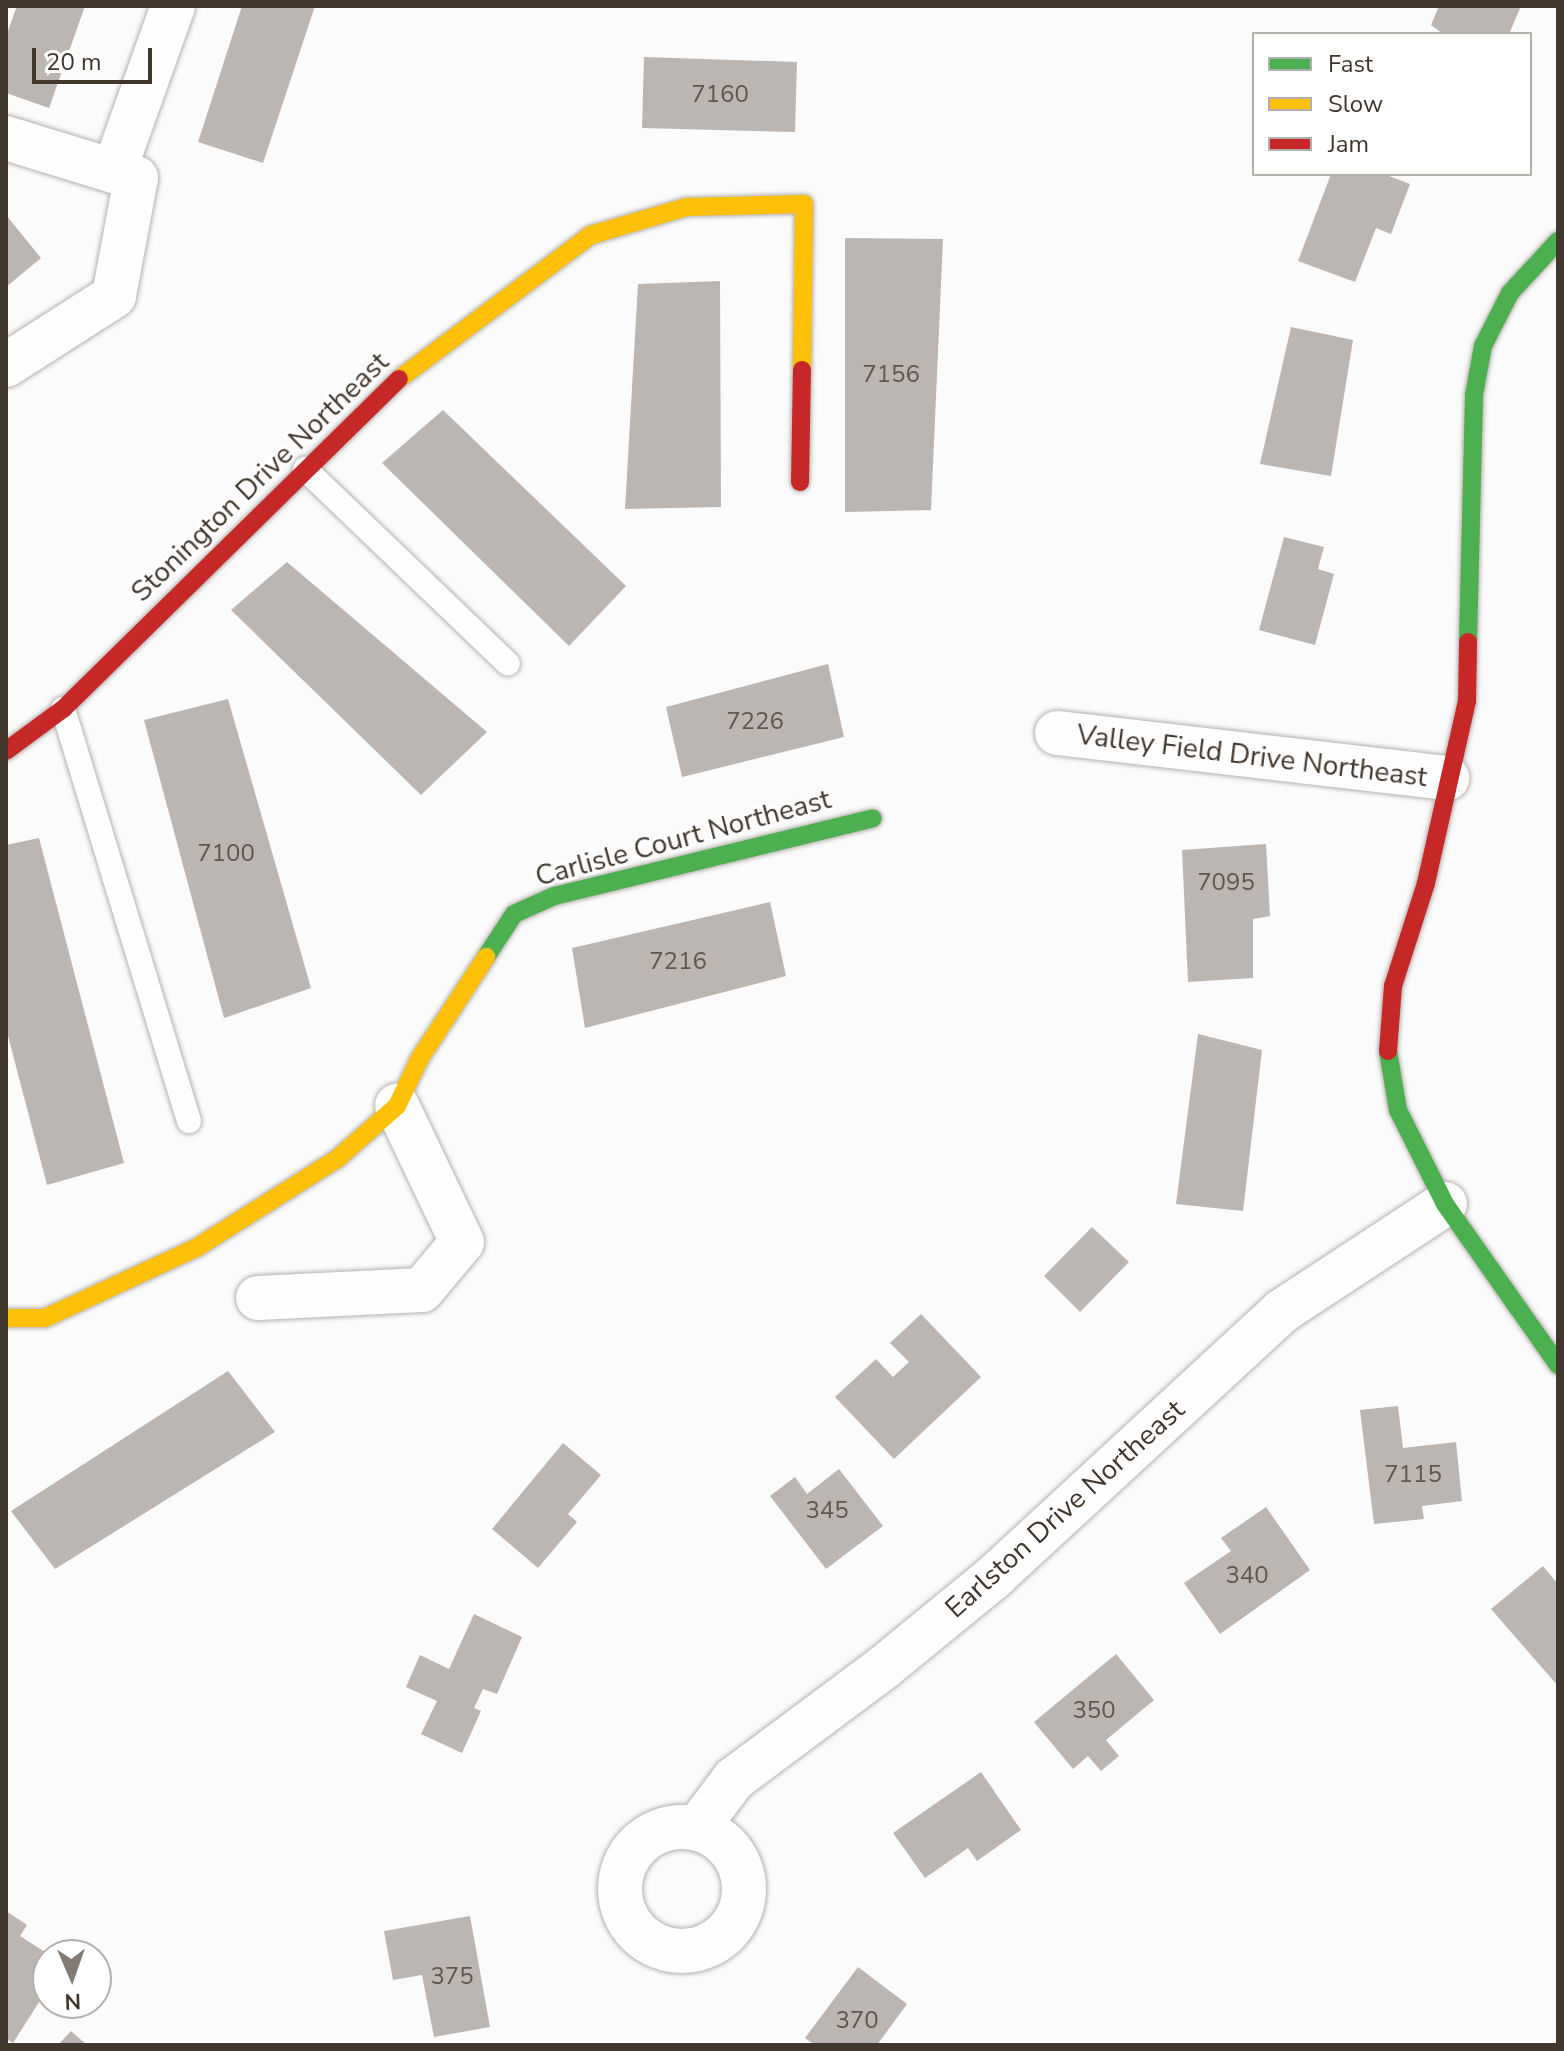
<!DOCTYPE html>
<html>
<head>
<meta charset="utf-8">
<style>
  body { margin:0 }
  #map { position:relative; width:1564px; height:2051px; overflow:hidden; background:#fbfbfb; font-family:"Nunito Sans",sans-serif }
  div>[style] { position:absolute }
  .building>* { inset:0; background:#bbb6b2 }
  .roads { filter:drop-shadow(0 0 2px #b6b2ad) drop-shadow(0 0 2px #b6b2ad) }
  .lane>* { height:24px; margin:-12px; padding:0 12px; transform-origin:12px; border-radius:12px; background:#fefefe }
  .street>* { height:44px; margin:-22px; padding:0 22px; transform-origin:22px; border-radius:22px; background:#fefefe }
  .street>.ring { margin:-22px; padding:0; box-sizing:content-box; background:none; border:44px solid #fefefe; border-radius:50% }
  .fast>* { height:18px; margin:-9px; padding:0 9px; transform-origin:9px; border-radius:9px; background:#4caf50 }
  .slow>* { height:18px; margin:-9px; padding:0 9px; transform-origin:9px; border-radius:9px; background:#ffc107 }
  .jam>* { height:18px; margin:-9px; padding:0 9px; transform-origin:9px; border-radius:9px; background:#c62828 }
  span { translate:-50% -50%; white-space:nowrap; text-align:center; line-height:1.15; -webkit-text-stroke:6px #fff; paint-order:stroke }
  .number-label { font-size:24px; color:#60564e }
  .number-label span { -webkit-text-stroke-width:0 }
  .street-label { font-size:28px; color:#41362c }
  .frame { position:absolute; inset:0; border:8px solid #41362c; pointer-events:none }
  .legend { position:absolute; left:1252px; top:32px; width:280px; height:144px; box-sizing:border-box; background:#fff; border:2px solid #b3afab; margin:0; padding:10px 14px; list-style:none; font-size:24px; color:#41362c }
  .legend li { display:flex; align-items:center; gap:16px; height:40px }
  .legend b { width:40px; border:2px solid #b3afab }
  .north { position:absolute; left:32px; top:1939px; width:80px; height:80px; box-sizing:border-box; background:#fff; border:2px solid #b3afab; border-radius:50%; rotate:178deg; font-size:22px; font-weight:700; line-height:32px; text-align:center; color:#41362c }
  .north::after { content:''; display:block; margin:auto; width:28px; height:36px; background:#827b74; clip-path:polygon(50% 0,100% 100%,50% 72%,0 100%) }
  .scale { position:absolute; left:32px; top:48px; width:120px; height:36px; box-sizing:border-box; border:4px solid #41362c; border-top:0; padding-left:10px; font-size:24px; line-height:28px; white-space:nowrap; color:#41362c; -webkit-text-stroke:6px #fff; paint-order:stroke }
</style>
</head>
<body>
<div id="map">
  <div class="building">
    <div style="clip-path:polygon(17px 6px,85px 6px,49px 108px,6px 93px,6px 36px)"></div>
    <div style="clip-path:polygon(242px 6px,315px 6px,263px 163px,198px 142px)"></div>
    <div style="clip-path:polygon(1439px 6px,1521px 6px,1509px 34px,1443px 34px,1431px 25px)"></div>
    <div style="clip-path:polygon(644px 57px,797px 62px,795px 132px,642px 128px)"></div>
    <div style="clip-path:polygon(1331px 174px,1384px 174px,1410px 184px,1391px 234px,1376px 228px,1355px 282px,1298px 261px)"></div>
    <div style="clip-path:polygon(6px 215px,41px 258px,6px 287px)"></div>
    <div style="clip-path:polygon(845px 238px,943px 239px,931px 510px,845px 512px)"></div>
    <div style="clip-path:polygon(720px 281px,721px 507px,625px 509px,638px 284px)"></div>
    <div style="clip-path:polygon(1291px 327px,1353px 340px,1331px 476px,1260px 464px)"></div>
    <div style="clip-path:polygon(443px 410px,626px 586px,569px 646px,382px 463px)"></div>
    <div style="clip-path:polygon(1284px 537px,1324px 547px,1318px 569px,1334px 574px,1315px 645px,1259px 630px)"></div>
    <div style="clip-path:polygon(287px 562px,487px 732px,421px 795px,231px 610px)"></div>
    <div style="clip-path:polygon(828px 664px,844px 737px,682px 777px,666px 707px)"></div>
    <div style="clip-path:polygon(228px 699px,311px 988px,224px 1018px,144px 720px)"></div>
    <div style="clip-path:polygon(39px 838px,124px 1163px,47px 1185px,6px 1028px,6px 845px)"></div>
    <div style="clip-path:polygon(1266px 844px,1270px 916px,1253px 919px,1253px 978px,1188px 982px,1182px 850px)"></div>
    <div style="clip-path:polygon(770px 902px,786px 976px,585px 1028px,572px 948px)"></div>
    <div style="clip-path:polygon(1198px 1034px,1262px 1050px,1243px 1211px,1176px 1204px)"></div>
    <div style="clip-path:polygon(1092px 1227px,1129px 1262px,1080px 1312px,1044px 1276px)"></div>
    <div style="clip-path:polygon(921px 1314px,981px 1377px,894px 1459px,835px 1397px,876px 1359px,893px 1377px,909px 1362px,890px 1343px)"></div>
    <div style="clip-path:polygon(228px 1371px,275px 1432px,55px 1569px,11px 1511px)"></div>
    <div style="clip-path:polygon(1398px 1406px,1403px 1448px,1456px 1442px,1462px 1501px,1422px 1506px,1424px 1519px,1374px 1524px,1360px 1410px)"></div>
    <div style="clip-path:polygon(563px 1443px,601px 1475px,568px 1514px,577px 1522px,538px 1568px,492px 1529px)"></div>
    <div style="clip-path:polygon(839px 1469px,883px 1526px,826px 1569px,770px 1496px,795px 1477px,807px 1494px)"></div>
    <div style="clip-path:polygon(1266px 1507px,1310px 1570px,1220px 1634px,1184px 1583px,1231px 1551px,1221px 1538px)"></div>
    <div style="clip-path:polygon(1543px 1566px,1558px 1584px,1558px 1686px,1491px 1609px)"></div>
    <div style="clip-path:polygon(474px 1614px,522px 1637px,497px 1694px,483px 1689px,474px 1708px,481px 1711px,462px 1753px,421px 1734px,437px 1701px,406px 1687px,420px 1655px,449px 1669px)"></div>
    <div style="clip-path:polygon(1116px 1654px,1154px 1700px,1106px 1740px,1119px 1756px,1101px 1771px,1088px 1756px,1073px 1769px,1034px 1722px)"></div>
    <div style="clip-path:polygon(981px 1772px,1021px 1830px,977px 1861px,968px 1848px,925px 1878px,893px 1833px)"></div>
    <div style="clip-path:polygon(6px 1911px,27px 1925px,20px 1936px,48px 1954px,48px 1988px,13px 2043px,6px 2039px)"></div>
    <div style="clip-path:polygon(470px 1916px,490px 2027px,434px 2037px,422px 1975px,393px 1980px,384px 1931px)"></div>
    <div style="clip-path:polygon(858px 1967px,907px 2004px,877px 2045px,815px 2045px,805px 2038px)"></div>
    <div style="clip-path:polygon(71px 2031px,87px 2045px,58px 2045px)"></div>
  </div>
  <div class="roads">
    <div class="lane">
      <div style="left:305px;top:469px;width:281px;rotate:43.8deg"></div>
      <div style="left:63px;top:709px;width:431px;rotate:73deg"></div>
    </div>
    <div class="street">
      <div style="left:6px;top:138px;width:136px;rotate:17.1deg"></div>
      <div style="left:136px;top:178px;width:120px;rotate:100.6deg"></div>
      <div style="left:114px;top:296px;width:128px;rotate:147.4deg"></div>
      <div style="left:114px;top:171px;width:175px;rotate:-70.3deg"></div>
      <div style="left:1057px;top:733px;width:393px;rotate:6.6deg"></div>
      <div style="left:258px;top:1298px;width:164px;rotate:-2.8deg"></div>
      <div style="left:422px;top:1290px;width:62px;rotate:-50.2deg"></div>
      <div style="left:462px;top:1242px;width:151px;rotate:-115.5deg"></div>
      <div class="ring" style="left:620px;top:1827px;width:80px;height:80px"></div>
      <div style="left:697px;top:1828px;width:61px;rotate:-52.9deg"></div>
      <div style="left:734px;top:1779px;width:187px;rotate:-36.7deg"></div>
      <div style="left:884px;top:1667px;width:144px;rotate:-39.3deg"></div>
      <div style="left:995px;top:1576px;width:391px;rotate:-42.7deg"></div>
      <div style="left:1282px;top:1311px;width:195px;rotate:-33.3deg"></div>
    </div>
    <div class="fast">
      <div style="left:1468px;top:642px;width:247px;rotate:-88.6deg"></div>
      <div style="left:1474px;top:395px;width:50px;rotate:-79.6deg"></div>
      <div style="left:1483px;top:346px;width:59px;rotate:-63deg"></div>
      <div style="left:1510px;top:293px;width:71px;rotate:-47.3deg"></div>
      <div style="left:486px;top:957px;width:51px;rotate:-56.9deg"></div>
      <div style="left:514px;top:914px;width:44px;rotate:-24.2deg"></div>
      <div style="left:554px;top:896px;width:328px;rotate:-13.7deg"></div>
      <div style="left:1388px;top:1051px;width:60px;rotate:80.4deg"></div>
      <div style="left:1398px;top:1110px;width:105px;rotate:63.4deg"></div>
      <div style="left:1445px;top:1204px;width:197px;rotate:54.9deg"></div>
    </div>
    <div class="slow">
      <div style="left:399px;top:379px;width:240px;rotate:-36.9deg"></div>
      <div style="left:591px;top:235px;width:100px;rotate:-16.3deg"></div>
      <div style="left:687px;top:207px;width:117px;rotate:-1.5deg"></div>
      <div style="left:804px;top:204px;width:166px;rotate:90.7deg"></div>
      <div style="left:6px;top:1318px;width:39px"></div>
      <div style="left:45px;top:1318px;width:166px;rotate:-24.9deg"></div>
      <div style="left:196px;top:1248px;width:167px;rotate:-32.3deg"></div>
      <div style="left:337px;top:1159px;width:80px;rotate:-41.5deg"></div>
      <div style="left:397px;top:1106px;width:53px;rotate:-64.4deg"></div>
      <div style="left:420px;top:1058px;width:121px;rotate:-56.8deg"></div>
    </div>
    <div class="jam">
      <div style="left:800px;top:482px;width:112px;rotate:-89deg"></div>
      <div style="left:6px;top:751px;width:71px;rotate:-36.4deg"></div>
      <div style="left:63px;top:709px;width:471px;rotate:-44.5deg"></div>
      <div style="left:1388px;top:1051px;width:65px;rotate:-85.6deg"></div>
      <div style="left:1393px;top:986px;width:108px;rotate:-72.2deg"></div>
      <div style="left:1426px;top:883px;width:187px;rotate:-77.3deg"></div>
      <div style="left:1467px;top:701px;width:59px;rotate:-89deg"></div>
    </div>
  </div>
  <div class="number-label">
    <span style="left:720px;top:95px">7160</span>
    <span style="left:891px;top:375px">7156</span>
    <span style="left:755px;top:722px">7226</span>
    <span style="left:226px;top:854px">7100</span>
    <span style="left:1226px;top:883px">7095</span>
    <span style="left:678px;top:962px">7216</span>
    <span style="left:1413px;top:1475px">7115</span>
    <span style="left:827px;top:1511px">345</span>
    <span style="left:1247px;top:1576px">340</span>
    <span style="left:1094px;top:1711px">350</span>
    <span style="left:452px;top:1977px">375</span>
    <span style="left:857px;top:2021px">370</span>
  </div>
  <div class="street-label">
    <span style="left:260px;top:477px;rotate:-44deg">Stonington Drive Northeast</span>
    <span style="left:1252px;top:756px;rotate:7deg">Valley Field Drive Northeast</span>
    <span style="left:683px;top:838px;rotate:-15deg">Carlisle Court Northeast</span>
    <span style="left:1065px;top:1509px;rotate:-42deg">Earlston Drive Northeast</span>
  </div>
  <div class="frame"></div>
  <ul class="legend">
  <li><b style="height:10px;background:#4caf50"></b>Fast</li>
  <li><b style="height:10px;background:#ffc107"></b>Slow</li>
  <li><b style="height:10px;background:#c62828"></b>Jam</li>
  </ul>
  <div class="north">N</div>
  <div class="scale">20 m</div>
</div>
</body>
</html>
